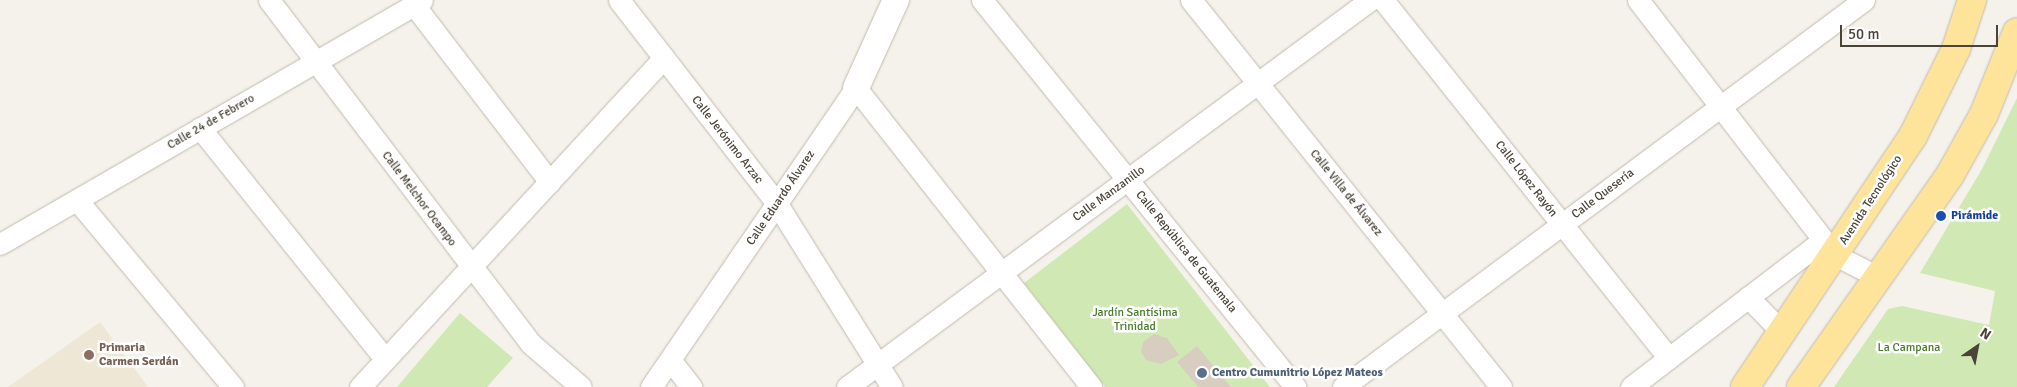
<!DOCTYPE html>
<html>
<head>
<meta charset="utf-8">
<style>
  body { margin:0 }
  #map { position:relative; width:2017px; height:387px; overflow:hidden; background:#f5f2eb; font-family:Signika,sans-serif }
  div>[style] { position:absolute }
  .education>* { inset:0; background:#eee7d5 }
  .green>* { inset:0; background:#d0e9b4 }
  .building>* { inset:0; background:#d7cec0 }
  .roads { filter:drop-shadow(0 0 1px #c1baad) drop-shadow(0 0 1px #c1baad) }
  .minor>* { height:21px; margin:-10.5px; padding:0 10.5px; transform-origin:10.5px; border-radius:10.5px; background:#fff }
  .tertiary>* { height:26px; margin:-13px; padding:0 13px; transform-origin:13px; border-radius:13px; background:#fff }
  .primary>* { height:28px; margin:-14px; padding:0 14px; transform-origin:14px; border-radius:14px; background:#fee39b }
  .dots>* { width:14px; height:14px; translate:-50% -50%; box-sizing:border-box; border:2px solid #fff; border-radius:50% }
  span { translate:-50% -50%; white-space:nowrap; text-align:center; line-height:1.15; -webkit-text-stroke:5px #fff; paint-order:stroke }
  .street-label { font-size:12px; color:#4a4338 }
  .transit-label { font-size:12px; color:#164399; font-weight:700 }
  .left { translate:0 -50%; text-align:left }
  .park-label { font-size:12px; color:#487d2a }
  .education-label { font-size:12px; color:#785e54; font-weight:700 }
  .service-label { font-size:12px; color:#4e5e75; font-weight:700 }
  .north { position:absolute; left:1952px; top:322px; width:50px; height:50px; -webkit-text-stroke:4px #fff; paint-order:stroke; rotate:33deg; font-size:14px; font-weight:700; line-height:20px; text-align:center; color:#4a4338 }
  .north::after { content:''; display:block; margin:auto; width:18px; height:22px; background:#4a4338; clip-path:polygon(50% 0,100% 100%,50% 72%,0 100%) }
  .scale { position:absolute; left:1840px; top:25px; width:158px; height:22px; box-sizing:border-box; border:2px solid #4a4338; border-top:0; padding-left:6px; font-size:15px; line-height:18px; white-space:nowrap; color:#4a4338; -webkit-text-stroke:4px #fff; paint-order:stroke }
</style>
</head>
<body>
<div id="map">
  <div class="education">
    <div style="clip-path:polygon(100px 322px,148px 387px,8px 387px)"></div>
  </div>
  <div class="green">
    <div style="clip-path:polygon(2017px 98px,2017px 387px,1834px 387px,1888px 309px,1902px 306px,1989px 325px,1995px 291px,1920px 273px,1982px 169px)"></div>
    <div style="clip-path:polygon(1127px 204px,1270px 387px,1105px 387px,1024px 283px)"></div>
    <div style="clip-path:polygon(460px 313px,513px 358px,487px 387px,397px 387px)"></div>
  </div>
  <div class="building">
    <div style="clip-path:polygon(1154px 334px,1167px 338px,1179px 355px,1161px 364px,1146px 360px,1141px 352px,1143px 342px)"></div>
    <div style="clip-path:polygon(1197px 346px,1231px 387px,1198px 387px,1177px 362px)"></div>
  </div>
  <div class="roads">
    <div class="minor">
      <div style="left:269px;top:0;width:431px;rotate:52.7deg"></div>
      <div style="left:530px;top:343px;width:67px;rotate:40.8deg"></div>
      <div style="left:619px;top:0;width:258px;rotate:52.2deg"></div>
      <div style="left:777px;top:204px;width:216px;rotate:57.9deg"></div>
      <div style="left:982px;top:0;width:498px;rotate:51deg"></div>
      <div style="left:1191px;top:0;width:496px;rotate:51.3deg"></div>
      <div style="left:1383px;top:0;width:458px;rotate:51.4deg"></div>
      <div style="left:1638px;top:0;width:322px;rotate:52.3deg"></div>
      <div style="left:1835px;top:255px;width:46px;rotate:27.1deg"></div>
      <div style="left:414px;top:5px;width:223px;rotate:52.5deg"></div>
      <div style="left:200px;top:128px;width:296px;rotate:51.3deg"></div>
      <div style="left:77px;top:200px;width:244px;rotate:50.2deg"></div>
      <div style="left:0;top:244px;width:487px;rotate:-30deg"></div>
      <div style="left:1748px;top:297px;width:47px;rotate:45.9deg"></div>
      <div style="left:671px;top:361px;width:33px;rotate:52deg"></div>
      <div style="left:360px;top:387px;width:448px;rotate:-47.3deg"></div>
      <div style="left:651px;top:387px;width:363px;rotate:-55.6deg"></div>
      <div style="left:856px;top:88px;width:380px;rotate:51.8deg"></div>
      <div style="left:847px;top:387px;width:651px;rotate:-36.5deg"></div>
      <div style="left:1343px;top:387px;width:649px;rotate:-36.61deg"></div>
      <div style="left:1631px;top:387px;width:242px;rotate:-37.4deg"></div>
    </div>
    <div class="tertiary">
      <div style="left:856px;top:88px;width:97px;rotate:-65.6deg"></div>
    </div>
    <div class="primary">
      <div style="left:1745px;top:387px;width:302px;rotate:-56.2deg"></div>
      <div style="left:1913px;top:136px;width:97px;rotate:-63.7deg"></div>
      <div style="left:1956px;top:49px;width:52px;rotate:-71.9deg"></div>
      <div style="left:1801px;top:387px;width:259px;rotate:-54.9deg"></div>
      <div style="left:1950px;top:175px;width:70px;rotate:-60.9deg"></div>
      <div style="left:1984px;top:114px;width:88px;rotate:-68.1deg"></div>
    </div>
  </div>
  <div class="dots">
    <div style="left:1941px;top:216px;background:#1a4fb4"></div>
    <div style="left:89px;top:355px;background:#8d6e63"></div>
    <div style="left:1202px;top:373px;background:#5c6f8a"></div>
  </div>
  <div class="street-label">
    <span style="left:211px;top:122px;rotate:-30deg">Calle 24 de Febrero</span>
    <span style="left:727px;top:140px;rotate:52deg">Calle Jerónimo Arzac</span>
    <span style="left:1526px;top:179px;rotate:52deg">Calle López Rayón</span>
    <span style="left:1346px;top:193px;rotate:51deg">Calle Villa de Álvarez</span>
    <span style="left:1109px;top:194px;rotate:-36deg">Calle Manzanillo</span>
    <span style="left:1603px;top:194px;rotate:-37deg">Calle Quesería</span>
    <span style="left:781px;top:198px;rotate:-56deg">Calle Eduardo Álvarez</span>
    <span style="left:419px;top:199px;rotate:53deg">Calle Melchor Ocampo</span>
    <span style="left:1871px;top:200px;rotate:-57deg">Avenida Tecnológico</span>
    <span style="left:1186px;top:252px;rotate:51deg">Calle República de Guatemala</span>
  </div>
  <div class="transit-label">
    <span class="left" style="left:1951px;top:216px">Pirámide</span>
  </div>
  <div class="park-label">
    <span style="left:1135px;top:320px">Jardín Santísima<br>Trinidad</span>
    <span style="left:1909px;top:348px">La Campana</span>
  </div>
  <div class="education-label">
    <span class="left" style="left:99px;top:355px">Primaria<br>Carmen Serdán</span>
  </div>
  <div class="service-label">
    <span class="left" style="left:1212px;top:373px">Centro Cumunitrio López Mateos</span>
  </div>
  <div class="north">N</div>
  <div class="scale">50 m</div>
</div>
</body>
</html>
